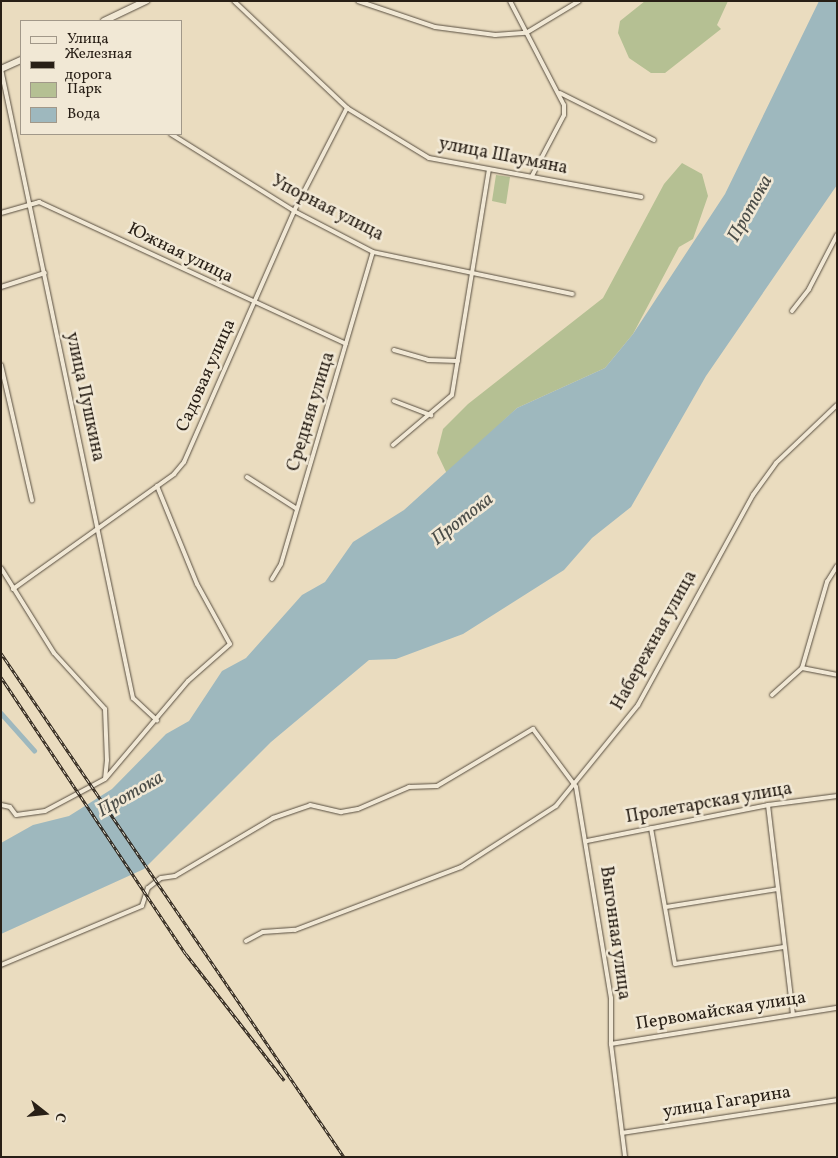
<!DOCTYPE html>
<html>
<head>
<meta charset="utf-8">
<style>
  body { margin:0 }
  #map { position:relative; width:838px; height:1158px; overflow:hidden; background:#eadcbf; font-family:Vollkorn,serif }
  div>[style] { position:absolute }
  .green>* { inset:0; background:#b5c093 }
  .water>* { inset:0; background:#9eb8be }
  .canal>* { height:4.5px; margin:-2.25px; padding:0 2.25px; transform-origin:2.25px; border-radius:2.25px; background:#9eb8be }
  .roads { filter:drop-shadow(0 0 1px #584e40) drop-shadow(0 0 1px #584e40) }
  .street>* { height:4px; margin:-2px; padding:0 2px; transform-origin:2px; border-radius:2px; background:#f1e8d5 }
  .secondary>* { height:5.5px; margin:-2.75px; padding:0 2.75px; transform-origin:2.75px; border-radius:2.75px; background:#f1e8d5 }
  .rail>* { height:3px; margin-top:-1.5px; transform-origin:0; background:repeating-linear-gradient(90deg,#f1e8d5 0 4px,#281f16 0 8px); box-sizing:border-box; border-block:1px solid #281f16 }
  span { translate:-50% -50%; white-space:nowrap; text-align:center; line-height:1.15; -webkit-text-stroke:5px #f1e8d5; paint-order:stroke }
  .street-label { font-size:18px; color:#281f16 }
  .water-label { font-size:19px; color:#4b4d48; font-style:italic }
  .frame { position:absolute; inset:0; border:2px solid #281f16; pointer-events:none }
  .legend { position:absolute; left:20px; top:20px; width:162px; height:115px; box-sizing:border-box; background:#f1e8d5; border:1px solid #a19889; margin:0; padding:6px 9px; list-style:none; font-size:15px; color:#281f16 }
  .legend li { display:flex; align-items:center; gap:10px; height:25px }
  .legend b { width:25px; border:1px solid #a19889 }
  .north { position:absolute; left:20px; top:1088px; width:50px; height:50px; -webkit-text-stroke:4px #f1e8d5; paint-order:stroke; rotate:106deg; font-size:14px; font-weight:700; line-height:20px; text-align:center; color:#281f16 }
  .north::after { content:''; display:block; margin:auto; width:18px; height:22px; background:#281f16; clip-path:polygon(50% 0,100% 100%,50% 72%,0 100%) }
</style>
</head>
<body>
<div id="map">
  <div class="green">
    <div style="clip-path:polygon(645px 1px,728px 1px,717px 25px,721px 29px,665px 73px,651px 73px,629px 58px,618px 33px,620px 21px)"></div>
    <div style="clip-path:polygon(682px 163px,702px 174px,708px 196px,693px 239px,679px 247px,633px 334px,605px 368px,517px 408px,447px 474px,437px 453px,443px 429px,468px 404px,603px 298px,664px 184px)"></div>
    <div style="clip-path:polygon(496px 175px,510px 177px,506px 204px,492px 201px)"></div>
  </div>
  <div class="water">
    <div style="clip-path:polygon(819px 1px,837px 1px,837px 185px,706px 376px,631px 507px,592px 538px,564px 570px,463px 634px,396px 659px,369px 660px,271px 742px,144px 869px,1px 934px,1px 843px,33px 825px,69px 816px,112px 789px,166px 734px,189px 721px,222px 671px,246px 658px,302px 595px,325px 582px,353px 542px,404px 510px,517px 408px,605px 368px,633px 334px,725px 194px)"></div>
  </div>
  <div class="canal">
    <div style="left:1px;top:713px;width:50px;rotate:48.3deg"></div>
  </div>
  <div class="roads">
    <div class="street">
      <div style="left:234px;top:1px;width:156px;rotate:43.4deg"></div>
      <div style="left:347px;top:108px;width:96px;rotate:31.4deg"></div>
      <div style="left:429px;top:158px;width:216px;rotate:10.4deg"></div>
      <div style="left:358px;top:1px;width:81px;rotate:18.7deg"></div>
      <div style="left:435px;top:27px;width:61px;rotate:7.6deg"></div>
      <div style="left:495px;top:35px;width:31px;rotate:-4deg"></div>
      <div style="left:526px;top:33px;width:62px;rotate:-31.1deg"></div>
      <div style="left:510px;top:1px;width:117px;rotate:62.6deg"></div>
      <div style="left:564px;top:105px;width:10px;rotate:90deg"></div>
      <div style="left:564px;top:115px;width:69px;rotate:117.7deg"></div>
      <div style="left:1px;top:69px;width:643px;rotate:78.15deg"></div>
      <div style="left:133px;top:698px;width:33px;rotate:43deg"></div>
      <div style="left:560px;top:93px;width:105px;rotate:26.6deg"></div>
      <div style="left:171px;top:134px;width:145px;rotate:32deg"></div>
      <div style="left:294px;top:211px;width:89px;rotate:27.4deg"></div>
      <div style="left:373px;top:252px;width:204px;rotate:11.9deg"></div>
      <div style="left:1px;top:213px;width:40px;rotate:-16deg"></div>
      <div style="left:39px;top:202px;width:338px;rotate:24.8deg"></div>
      <div style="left:1px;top:287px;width:46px;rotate:-17.7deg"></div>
      <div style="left:792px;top:311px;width:28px;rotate:-52deg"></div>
      <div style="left:809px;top:289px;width:61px;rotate:-62.6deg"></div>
      <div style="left:394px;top:350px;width:35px;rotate:16deg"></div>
      <div style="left:428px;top:360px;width:30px;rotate:2deg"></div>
      <div style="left:1px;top:365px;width:139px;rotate:77.1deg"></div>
      <div style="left:394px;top:401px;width:40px;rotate:21deg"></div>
      <div style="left:393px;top:445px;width:77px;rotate:-40.3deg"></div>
      <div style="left:452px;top:395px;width:228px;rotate:-80.7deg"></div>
      <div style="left:247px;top:477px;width:59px;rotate:32.6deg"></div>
      <div style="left:1px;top:568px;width:100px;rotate:58.1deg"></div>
      <div style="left:54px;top:653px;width:76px;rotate:47.7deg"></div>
      <div style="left:105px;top:709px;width:51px;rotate:87.8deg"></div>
      <div style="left:107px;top:760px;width:19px;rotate:96deg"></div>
      <div style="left:105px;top:779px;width:68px;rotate:151.9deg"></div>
      <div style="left:45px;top:811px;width:29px;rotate:172deg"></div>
      <div style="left:16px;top:815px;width:10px;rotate:-127deg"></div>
      <div style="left:10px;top:807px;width:9px;rotate:-167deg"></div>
      <div style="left:272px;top:579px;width:17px;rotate:-59deg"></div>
      <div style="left:281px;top:564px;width:325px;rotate:-73.6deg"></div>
      <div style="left:13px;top:589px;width:198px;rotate:-35.5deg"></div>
      <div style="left:174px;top:474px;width:16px;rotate:-50deg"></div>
      <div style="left:184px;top:462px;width:274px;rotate:-66.3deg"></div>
      <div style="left:294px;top:211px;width:116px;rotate:-62.8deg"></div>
      <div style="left:802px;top:668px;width:36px;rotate:11deg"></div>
      <div style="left:772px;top:695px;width:40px;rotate:-42deg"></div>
      <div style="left:802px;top:668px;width:90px;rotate:-73.8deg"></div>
      <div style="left:827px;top:582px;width:19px;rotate:-58deg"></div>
      <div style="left:106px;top:778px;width:127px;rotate:-49.8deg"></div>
      <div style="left:188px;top:681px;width:56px;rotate:-41.4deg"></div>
      <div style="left:230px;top:644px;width:68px;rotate:-118.8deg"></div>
      <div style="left:197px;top:584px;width:106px;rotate:-112.2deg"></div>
      <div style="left:768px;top:805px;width:210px;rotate:83.2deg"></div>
      <div style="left:651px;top:828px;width:138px;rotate:80deg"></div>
      <div style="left:675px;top:964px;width:110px;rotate:-8.9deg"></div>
      <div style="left:587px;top:841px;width:185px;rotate:-11.2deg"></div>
      <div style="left:768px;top:805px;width:70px;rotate:-7.4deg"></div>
      <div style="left:666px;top:907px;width:113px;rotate:-9.1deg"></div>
      <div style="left:246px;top:941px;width:19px;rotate:-28deg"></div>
      <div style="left:263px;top:932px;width:32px;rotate:-4deg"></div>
      <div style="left:295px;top:930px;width:178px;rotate:-20.8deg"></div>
      <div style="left:461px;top:867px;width:113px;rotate:-32.7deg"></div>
      <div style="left:556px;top:806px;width:130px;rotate:-50.9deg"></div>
      <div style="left:638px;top:705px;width:239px;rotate:-61.3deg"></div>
      <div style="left:753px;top:495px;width:39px;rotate:-54deg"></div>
      <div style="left:776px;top:463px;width:84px;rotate:-43.6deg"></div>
      <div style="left:1px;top:965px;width:153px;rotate:-22.7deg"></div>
      <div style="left:142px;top:906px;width:19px;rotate:-72deg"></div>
      <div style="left:148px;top:888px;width:16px;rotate:-38deg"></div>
      <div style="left:161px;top:878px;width:14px;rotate:-8deg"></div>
      <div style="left:175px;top:876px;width:114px;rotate:-30.6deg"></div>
      <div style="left:273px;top:818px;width:39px;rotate:-19deg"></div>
      <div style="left:310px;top:805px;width:32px;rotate:13deg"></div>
      <div style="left:341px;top:812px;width:17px;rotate:-10deg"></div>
      <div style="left:358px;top:809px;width:56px;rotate:-23.3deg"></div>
      <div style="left:409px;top:787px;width:28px;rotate:-2deg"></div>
      <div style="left:437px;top:786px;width:112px;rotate:-30.7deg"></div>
      <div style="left:533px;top:729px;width:72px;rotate:53.4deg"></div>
      <div style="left:576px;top:787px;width:214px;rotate:80.6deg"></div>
      <div style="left:611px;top:998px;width:46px;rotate:90deg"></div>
      <div style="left:611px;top:1044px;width:114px;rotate:82.9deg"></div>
      <div style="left:611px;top:1044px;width:229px;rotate:-9.1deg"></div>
      <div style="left:622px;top:1133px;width:218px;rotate:-8.7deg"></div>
    </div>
    <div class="secondary">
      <div style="left:104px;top:21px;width:47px;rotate:-25.5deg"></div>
      <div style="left:1px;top:69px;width:22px;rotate:-24deg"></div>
    </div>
  </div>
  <div class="rail">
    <div style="left:1px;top:653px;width:610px;rotate:55.76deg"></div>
    <div style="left:1px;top:677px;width:333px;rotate:56.3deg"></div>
    <div style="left:186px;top:954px;width:160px;rotate:52.1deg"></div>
  </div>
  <div class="street-label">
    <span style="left:503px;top:157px;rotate:11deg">улица Шаумяна</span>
    <span style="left:327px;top:209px;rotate:27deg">Упорная улица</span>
    <span style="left:180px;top:254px;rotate:26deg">Южная улица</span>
    <span style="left:207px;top:376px;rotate:-66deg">Садовая улица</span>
    <span style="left:84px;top:397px;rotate:78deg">улица Пушкина</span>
    <span style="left:312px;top:412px;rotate:-73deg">Средняя улица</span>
    <span style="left:655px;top:641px;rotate:-61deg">Набережная улица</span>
    <span style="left:709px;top:804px;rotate:-10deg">Пролетарская улица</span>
    <span style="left:614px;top:933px;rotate:82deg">Выгонная улица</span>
    <span style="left:721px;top:1012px;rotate:-9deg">Первомайская улица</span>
    <span style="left:727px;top:1103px;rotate:-9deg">улица Гагарина</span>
  </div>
  <div class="water-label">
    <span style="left:751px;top:209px;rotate:-61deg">Протока</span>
    <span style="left:463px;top:520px;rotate:-38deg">Протока</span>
    <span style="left:131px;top:795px;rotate:-30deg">Протока</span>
  </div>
  <div class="frame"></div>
  <ul class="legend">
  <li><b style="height:6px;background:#f1e8d5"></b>Улица</li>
  <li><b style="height:6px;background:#281f16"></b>Железная дорога</li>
  <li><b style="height:14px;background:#b5c093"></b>Парк</li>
  <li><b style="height:14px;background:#9eb8be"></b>Вода</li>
  </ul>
  <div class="north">С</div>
</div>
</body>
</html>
